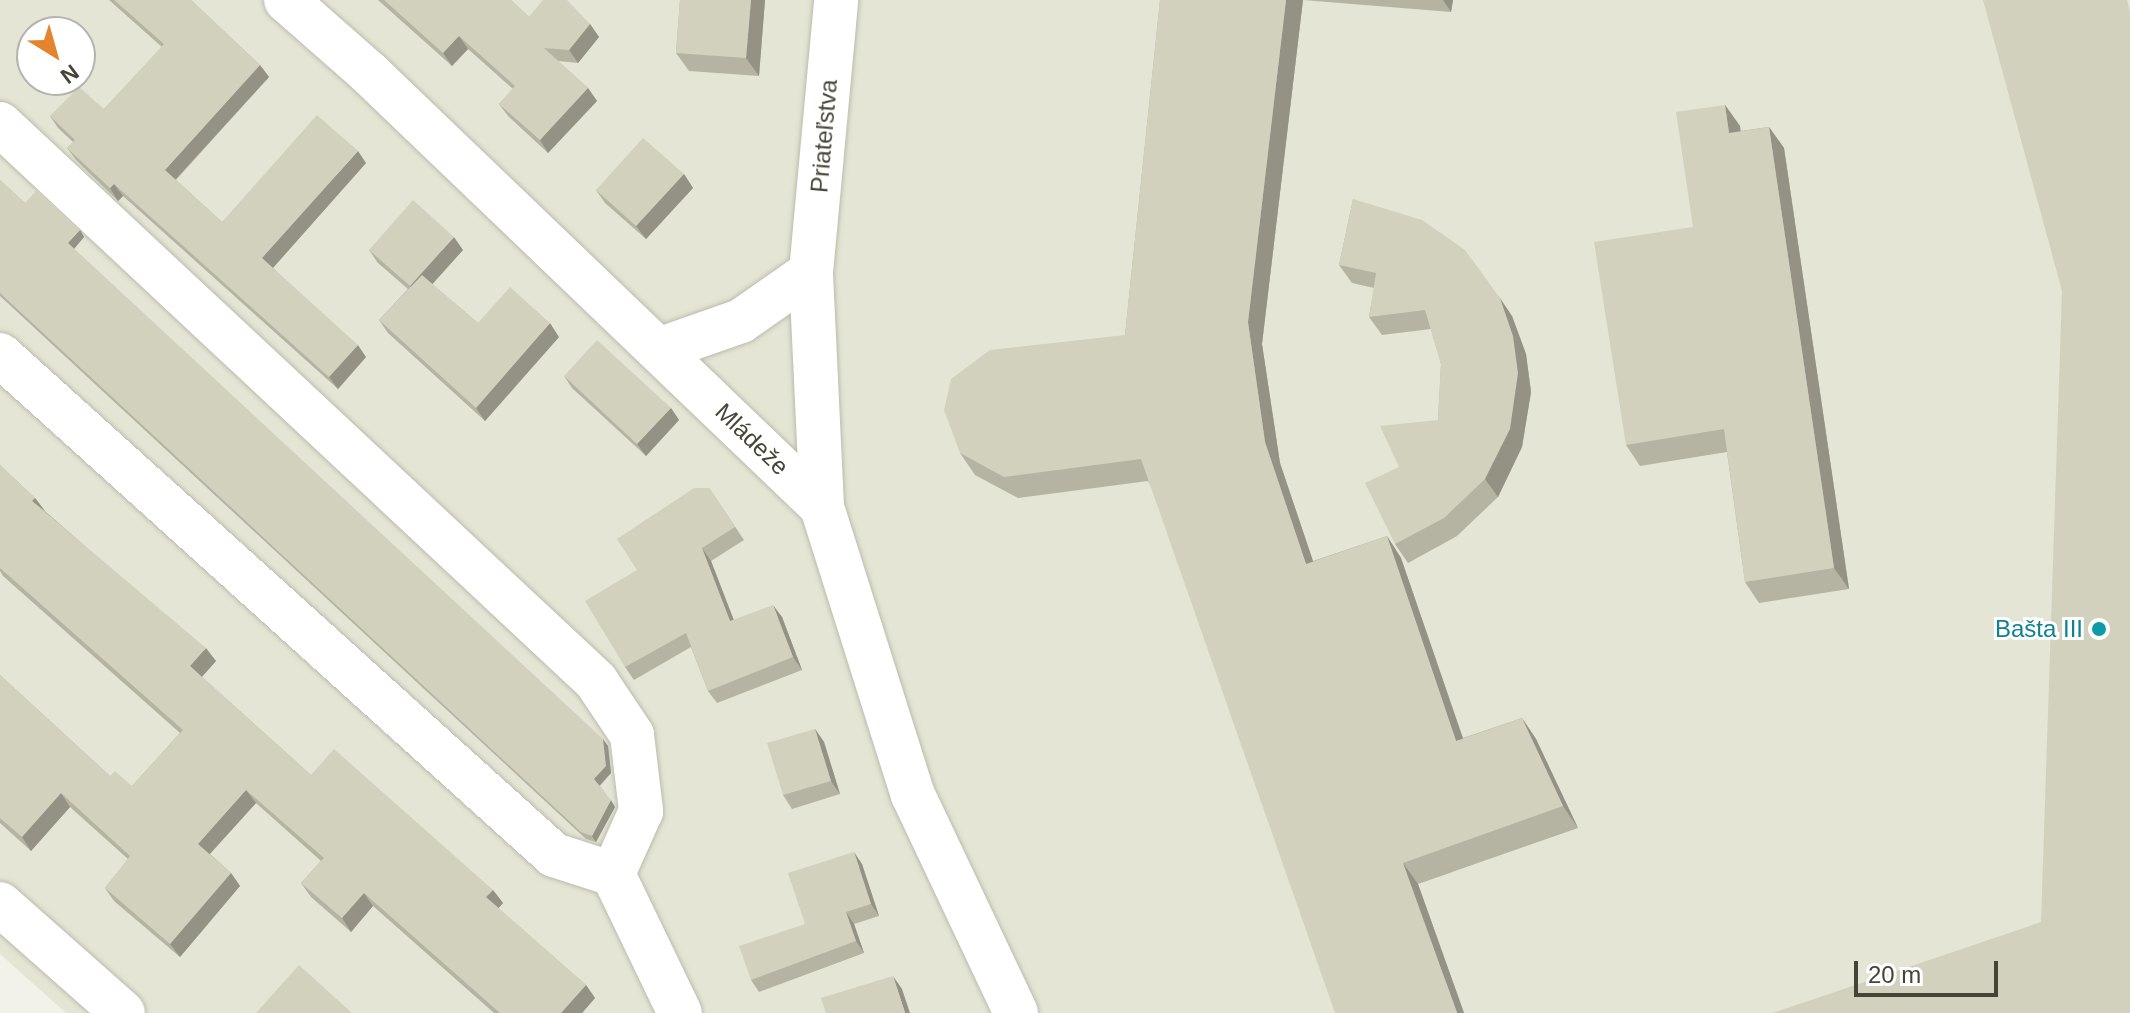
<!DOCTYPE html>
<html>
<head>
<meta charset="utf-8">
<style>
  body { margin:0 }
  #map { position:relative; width:2130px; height:1013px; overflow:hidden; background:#f2f2e8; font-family:Helvetica,sans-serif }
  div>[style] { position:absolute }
  .residential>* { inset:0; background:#e5e5d6 }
  .roads { filter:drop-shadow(0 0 2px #bcbcab) drop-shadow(0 0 2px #bcbcab) }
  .minor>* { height:44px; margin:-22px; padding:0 22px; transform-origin:22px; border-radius:22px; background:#fff }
  .wall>* { inset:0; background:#b5b4a3 }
  .shaded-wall>* { inset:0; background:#939285 }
  .building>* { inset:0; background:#d2d1be }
  .dots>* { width:22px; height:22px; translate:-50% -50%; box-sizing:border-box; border:4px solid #fff; border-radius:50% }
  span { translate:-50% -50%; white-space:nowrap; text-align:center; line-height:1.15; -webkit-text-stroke:6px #fff; paint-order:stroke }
  .street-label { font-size:24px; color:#444437 }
  .culture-label { font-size:24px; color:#0d838f }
  .right { translate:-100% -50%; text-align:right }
  .north { position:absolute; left:16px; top:16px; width:80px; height:80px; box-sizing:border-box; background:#fff; border:2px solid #b4b4af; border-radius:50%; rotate:143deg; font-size:22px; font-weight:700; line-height:32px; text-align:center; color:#444437 }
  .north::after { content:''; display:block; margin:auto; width:28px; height:36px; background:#e4852d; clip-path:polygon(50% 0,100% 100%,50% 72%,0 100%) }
  .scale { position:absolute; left:1854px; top:961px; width:144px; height:36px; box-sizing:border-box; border:4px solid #444437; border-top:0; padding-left:10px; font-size:24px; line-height:28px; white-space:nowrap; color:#444437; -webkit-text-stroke:6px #fff; paint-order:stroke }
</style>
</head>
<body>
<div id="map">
  <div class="residential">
    <div style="clip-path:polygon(evenodd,0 0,2130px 0,2130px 1013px,66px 1013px,0 954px,0 0,32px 32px,80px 32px,80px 80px,32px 80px,32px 32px)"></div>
  </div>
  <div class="roads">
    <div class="minor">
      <div style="left:286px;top:0;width:109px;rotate:41.3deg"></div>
      <div style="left:368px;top:72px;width:629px;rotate:43.78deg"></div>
      <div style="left:822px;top:507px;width:302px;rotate:72.5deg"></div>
      <div style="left:913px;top:795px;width:241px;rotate:64.7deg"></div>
      <div style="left:0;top:124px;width:816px;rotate:43.06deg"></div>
      <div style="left:596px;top:681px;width:65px;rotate:56.3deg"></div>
      <div style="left:632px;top:735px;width:77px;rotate:83.2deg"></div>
      <div style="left:641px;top:811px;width:69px;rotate:114deg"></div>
      <div style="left:661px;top:349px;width:85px;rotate:-19.3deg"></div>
      <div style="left:741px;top:321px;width:85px;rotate:-35deg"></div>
      <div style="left:0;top:355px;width:746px;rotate:42.07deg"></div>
      <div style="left:554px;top:855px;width:62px;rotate:17.9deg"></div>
      <div style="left:613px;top:874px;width:154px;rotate:64.3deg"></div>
      <div style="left:822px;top:507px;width:235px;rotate:-92.7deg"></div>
      <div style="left:811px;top:272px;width:273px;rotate:-84.7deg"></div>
      <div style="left:0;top:904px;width:164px;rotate:41.5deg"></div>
    </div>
  </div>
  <div class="wall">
    <div style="clip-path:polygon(109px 0,191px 0,260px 65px,269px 77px,176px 180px,222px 222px,366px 163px,273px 268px,366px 357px,338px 389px,123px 196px,118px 201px,76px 160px,67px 148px,73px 142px,58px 128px,50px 116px,104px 109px,162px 47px)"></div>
    <div style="clip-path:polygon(378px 0,511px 0,529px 17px,590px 24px,599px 37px,578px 63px,558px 61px,588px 88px,597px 101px,548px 153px,508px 116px,499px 104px,513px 89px,468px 49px,452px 66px)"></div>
    <div style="clip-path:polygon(680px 0,765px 0,759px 76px,689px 71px,676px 53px)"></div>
    <div style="clip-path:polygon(1160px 0,1453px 0,1451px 12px,1303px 0,1262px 344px,1280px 463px,1313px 561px,1387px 536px,1401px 558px,1463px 738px,1522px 718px,1536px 739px,1578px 828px,1418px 884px,1464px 1013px,1148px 481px,1018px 498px,975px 475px,960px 453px,1125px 335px)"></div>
    <div style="clip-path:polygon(1725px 105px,1740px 126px,1740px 131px,1769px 127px,1784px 148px,1849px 589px,1759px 603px,1745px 582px,1727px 452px,1640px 466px,1626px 445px,1693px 227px)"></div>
    <div style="clip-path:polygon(684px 174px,693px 188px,646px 239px,605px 203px,596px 190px)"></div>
    <div style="clip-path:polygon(0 180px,25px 203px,80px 230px,84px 237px,74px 249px,608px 746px,611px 773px,600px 786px,615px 807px,596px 842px,586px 839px,0 296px)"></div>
    <div style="clip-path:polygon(1353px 199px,1512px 316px,1526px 354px,1531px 392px,1522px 447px,1498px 497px,1457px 536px,1408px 563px,1395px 544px,1399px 467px,1438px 420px,1441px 364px,1431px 329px,1382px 335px,1369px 317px,1374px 288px,1352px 283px,1339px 265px)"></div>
    <div style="clip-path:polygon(369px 250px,463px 250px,432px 284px,478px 323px,559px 337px,485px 421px,388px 333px,379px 320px,408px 289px,378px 263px)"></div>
    <div style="clip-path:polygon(564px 376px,671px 408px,679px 420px,646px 456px,572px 388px)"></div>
    <div style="clip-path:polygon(0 465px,35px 498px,45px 511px,216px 661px,202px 677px,311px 775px,493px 890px,503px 903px,498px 908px,586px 985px,595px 998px,582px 1013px,494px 1013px,373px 906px,351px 932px,311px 897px,301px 883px,321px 861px,256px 803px,210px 854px,231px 873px,240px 886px,180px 957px,114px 901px,105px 888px,128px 859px,70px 807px,31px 851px,0 823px,0 675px,110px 776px,132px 786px,180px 733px,3px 576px,0 571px)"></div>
    <div style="clip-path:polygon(709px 488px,744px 540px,711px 561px,734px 620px,782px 617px,802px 670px,717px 703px,708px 691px,691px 647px,634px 680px,625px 667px,637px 570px)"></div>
    <div style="clip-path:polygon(815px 729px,824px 742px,840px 794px,792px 809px,783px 795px)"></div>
    <div style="clip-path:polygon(862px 864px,879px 916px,854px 924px,864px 953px,759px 992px,751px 980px)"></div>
  </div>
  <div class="shaded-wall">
    <div style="clip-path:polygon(751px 0,765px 0,759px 76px,746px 58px)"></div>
    <div style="clip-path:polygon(1286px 0,1303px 0,1262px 344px,1280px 463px,1321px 585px,1306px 564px,1265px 442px,1248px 322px)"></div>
    <div style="clip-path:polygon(1443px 0,1453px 0,1451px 12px)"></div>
    <div style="clip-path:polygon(590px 24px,599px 37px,578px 63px,569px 50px)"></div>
    <div style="clip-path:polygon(459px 36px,468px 49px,452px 66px,443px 53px)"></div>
    <div style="clip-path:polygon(260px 65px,269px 77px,173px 182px,165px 170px)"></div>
    <div style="clip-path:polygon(588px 88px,597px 101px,548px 153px,540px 140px)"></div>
    <div style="clip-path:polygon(1725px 105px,1740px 126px,1744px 154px,1729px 133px)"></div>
    <div style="clip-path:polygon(1769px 127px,1784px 148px,1849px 589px,1834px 568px)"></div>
    <div style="clip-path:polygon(358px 151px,366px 163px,271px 270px,262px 258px)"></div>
    <div style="clip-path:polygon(684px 174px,693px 188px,646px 239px,636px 226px)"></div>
    <div style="clip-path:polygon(114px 184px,123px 196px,118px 201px,110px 188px)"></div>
    <div style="clip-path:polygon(80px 230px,84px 237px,73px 250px,68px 243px)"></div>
    <div style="clip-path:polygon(454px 237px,463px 250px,419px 299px,410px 286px)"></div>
    <div style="clip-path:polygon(1500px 298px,1512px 316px,1526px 354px,1531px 392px,1522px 447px,1498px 497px,1485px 479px)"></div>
    <div style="clip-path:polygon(550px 323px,559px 337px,485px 421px,476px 408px)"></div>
    <div style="clip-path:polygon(358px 345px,366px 357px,338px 389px,329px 377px)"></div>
    <div style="clip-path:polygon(671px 408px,679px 420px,646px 456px,637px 444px)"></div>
    <div style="clip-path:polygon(35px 498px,45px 511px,32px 501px)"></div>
    <div style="clip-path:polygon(1387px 536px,1401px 558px,1471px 762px,1456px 741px)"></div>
    <div style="clip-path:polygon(702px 548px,711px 561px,739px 634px,730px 621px)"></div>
    <div style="clip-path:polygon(773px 605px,782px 617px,802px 670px,793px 657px)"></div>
    <div style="clip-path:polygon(206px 648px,216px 661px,199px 680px,190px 666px)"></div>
    <div style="clip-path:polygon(1522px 718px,1536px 739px,1578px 828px,1563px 806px)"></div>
    <div style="clip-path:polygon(815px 729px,824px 742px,840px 794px,831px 781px)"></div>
    <div style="clip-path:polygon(603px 739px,608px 746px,611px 773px,599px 786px,594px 779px)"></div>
    <div style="clip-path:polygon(246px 790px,256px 803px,207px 857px,198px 844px)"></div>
    <div style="clip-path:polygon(61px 793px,70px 807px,31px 851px,22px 837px)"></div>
    <div style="clip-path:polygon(611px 800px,615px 807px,596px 842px,592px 836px)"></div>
    <div style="clip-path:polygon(854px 852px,862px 864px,879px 916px,871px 904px)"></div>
    <div style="clip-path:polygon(1403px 863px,1418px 884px,1464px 1013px,1457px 1013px)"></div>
    <div style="clip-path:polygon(231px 873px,240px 886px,180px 957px,170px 944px)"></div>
    <div style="clip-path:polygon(493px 890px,503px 903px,496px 911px,486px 897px)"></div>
    <div style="clip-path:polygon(364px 893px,373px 906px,351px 932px,342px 918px)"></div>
    <div style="clip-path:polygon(846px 912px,854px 924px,864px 953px,856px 941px)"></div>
    <div style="clip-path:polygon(893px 976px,902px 989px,910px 1013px,905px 1013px)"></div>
    <div style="clip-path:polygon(586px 985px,595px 998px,582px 1013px,561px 1013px)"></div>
  </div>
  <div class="building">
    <div style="clip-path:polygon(114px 0,191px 0,260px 65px,165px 170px,222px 222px,317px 115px,358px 151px,262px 258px,358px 345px,329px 377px,114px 184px,110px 188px,67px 148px,75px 140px,50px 116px,79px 87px,104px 109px,164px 44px)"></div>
    <div style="clip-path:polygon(384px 0,511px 0,529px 17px,543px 0,567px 0,590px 24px,569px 50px,544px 48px,588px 88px,540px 140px,499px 104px,515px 86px,459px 36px,443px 53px)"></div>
    <div style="clip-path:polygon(680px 0,751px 0,746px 58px,676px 53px)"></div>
    <div style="clip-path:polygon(1160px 0,1286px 0,1248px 322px,1265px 442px,1306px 564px,1387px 536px,1456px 741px,1522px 718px,1563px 806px,1403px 863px,1457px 1013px,1335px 1013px,1141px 459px,1004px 477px,960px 453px,944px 410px,951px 379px,990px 350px,1125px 335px)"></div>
    <div style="clip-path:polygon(1983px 0,2127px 0,2130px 12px,2130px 1013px,1773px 1013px,2041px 922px,2062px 291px)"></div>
    <div style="clip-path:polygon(1725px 105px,1729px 133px,1769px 127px,1834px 568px,1745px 582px,1724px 429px,1626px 445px,1594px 242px,1693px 227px,1676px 112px)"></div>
    <div style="clip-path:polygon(643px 138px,684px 174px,636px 226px,596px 190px)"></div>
    <div style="clip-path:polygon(0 180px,25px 203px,37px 190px,80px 230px,68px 243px,603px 739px,606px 766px,594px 779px,611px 800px,592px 836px,581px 832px,0 293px)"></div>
    <div style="clip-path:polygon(1353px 199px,1422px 220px,1465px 250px,1500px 298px,1513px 336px,1518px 373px,1510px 429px,1485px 479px,1444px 518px,1395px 544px,1365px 483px,1399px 467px,1380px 426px,1438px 420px,1441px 364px,1425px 310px,1369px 317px,1376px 273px,1339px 265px)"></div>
    <div style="clip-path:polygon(413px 200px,454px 237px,410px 286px,369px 250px)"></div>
    <div style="clip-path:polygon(422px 275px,478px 323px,510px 287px,550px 323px,476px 408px,379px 320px)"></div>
    <div style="clip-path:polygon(597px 340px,671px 408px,637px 444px,564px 376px)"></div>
    <div style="clip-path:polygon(0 465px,35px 498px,32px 501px,206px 648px,190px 666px,311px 775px,334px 749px,493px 890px,486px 897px,586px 985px,561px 1013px,500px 1013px,364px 893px,342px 918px,301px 883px,324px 858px,246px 790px,198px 844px,231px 873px,170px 944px,105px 888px,130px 856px,61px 793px,22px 837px,0 818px,0 675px,110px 776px,115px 771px,132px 786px,183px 730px,0 568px)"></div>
    <div style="clip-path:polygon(694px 488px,709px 488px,735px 527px,702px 548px,730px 621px,773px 605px,793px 657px,708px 691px,686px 633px,625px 667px,585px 601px,637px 570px,617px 539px)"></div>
    <div style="clip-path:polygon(815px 729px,831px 781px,783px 795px,767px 743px)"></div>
    <div style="clip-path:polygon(854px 852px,871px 904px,846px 912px,856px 941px,751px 980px,739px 946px,805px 924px,788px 873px)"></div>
    <div style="clip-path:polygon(299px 965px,352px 1013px,256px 1013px)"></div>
    <div style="clip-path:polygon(893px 976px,905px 1013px,826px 1013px,821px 998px)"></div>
  </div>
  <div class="dots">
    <div style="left:2099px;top:629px;background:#0f9aa8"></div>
  </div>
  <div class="street-label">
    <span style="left:824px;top:136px;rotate:-85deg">Priateľstva</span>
    <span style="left:752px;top:439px;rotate:44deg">Mládeže</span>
  </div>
  <div class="culture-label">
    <span class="right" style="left:2083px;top:629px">Bašta III</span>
  </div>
  <div class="north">N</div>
  <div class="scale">20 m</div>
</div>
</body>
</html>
